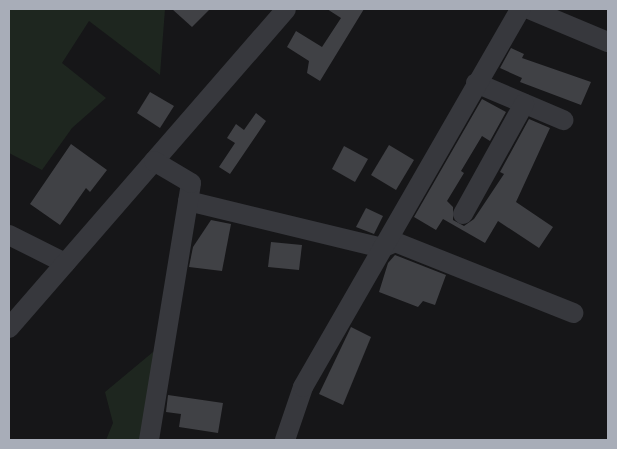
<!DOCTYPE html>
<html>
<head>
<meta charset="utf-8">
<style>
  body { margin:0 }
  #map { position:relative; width:617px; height:449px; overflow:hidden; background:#161618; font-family:Rubik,sans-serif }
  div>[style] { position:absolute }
  .green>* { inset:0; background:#1e261f }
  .building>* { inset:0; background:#404145 }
  .minor>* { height:20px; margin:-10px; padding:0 10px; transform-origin:10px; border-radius:10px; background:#37383d }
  span { translate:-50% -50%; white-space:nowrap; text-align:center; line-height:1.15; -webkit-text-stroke:4px #111113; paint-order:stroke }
  .frame { position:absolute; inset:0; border:10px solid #a8adb8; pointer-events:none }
</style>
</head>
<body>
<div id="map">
  <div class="green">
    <div style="clip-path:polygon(9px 9px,165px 9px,160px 75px,89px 21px,62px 63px,106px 98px,72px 128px,42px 170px,9px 153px)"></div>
    <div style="clip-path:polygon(159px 347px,149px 440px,106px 440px,113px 423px,105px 392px)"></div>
  </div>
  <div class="building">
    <div style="clip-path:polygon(172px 9px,210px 9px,192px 27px)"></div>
    <div style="clip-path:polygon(327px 9px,364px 9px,320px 81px,307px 73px,309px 61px,287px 47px,296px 31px,322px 47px,341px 18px)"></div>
    <div style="clip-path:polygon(511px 48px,524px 54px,522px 58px,591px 82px,581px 105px,520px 82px,522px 78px,500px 68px)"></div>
    <div style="clip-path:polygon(150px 92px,174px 106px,160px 128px,137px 113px)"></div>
    <div style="clip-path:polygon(482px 99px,506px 112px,490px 141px,482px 136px,461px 171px,464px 173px,447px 201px,453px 207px,453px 220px,464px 226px,474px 219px,504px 174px,500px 172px,529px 119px,550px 128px,516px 202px,553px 227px,539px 248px,498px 221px,485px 243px,443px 219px,436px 230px,414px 217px)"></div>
    <div style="clip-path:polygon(256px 113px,266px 121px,230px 174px,219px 167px,235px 143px,227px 138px,236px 124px,244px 130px)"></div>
    <div style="clip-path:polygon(71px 144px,107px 170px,90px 192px,86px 188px,60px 225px,30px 204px)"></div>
    <div style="clip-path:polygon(389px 145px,414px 160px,396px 190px,371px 175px)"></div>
    <div style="clip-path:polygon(344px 146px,368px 159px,355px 182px,332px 169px)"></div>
    <div style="clip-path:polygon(366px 208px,383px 216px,374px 234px,356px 227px)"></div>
    <div style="clip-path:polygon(211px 220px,231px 224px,222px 271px,189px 267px,193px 247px)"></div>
    <div style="clip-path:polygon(271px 242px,302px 245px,299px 270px,268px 267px)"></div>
    <div style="clip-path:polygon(395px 255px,446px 275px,435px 305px,423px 301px,418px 307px,379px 292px,388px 263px)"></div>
    <div style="clip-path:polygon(351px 327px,371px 337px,343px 405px,319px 394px)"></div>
    <div style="clip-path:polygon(168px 395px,223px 403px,218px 433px,179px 427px,181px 414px,166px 412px)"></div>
  </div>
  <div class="minor">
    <div style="left:529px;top:9px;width:86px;rotate:22.7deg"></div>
    <div style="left:476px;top:83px;width:95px;rotate:23deg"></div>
    <div style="left:188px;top:201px;width:200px;rotate:13.6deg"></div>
    <div style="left:382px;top:248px;width:14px;rotate:-25deg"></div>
    <div style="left:395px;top:242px;width:192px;rotate:21.7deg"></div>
    <div style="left:463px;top:214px;width:126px;rotate:-61deg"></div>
    <div style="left:9px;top:235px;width:63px;rotate:26.6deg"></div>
    <div style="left:9px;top:328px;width:422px;rotate:-49deg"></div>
    <div style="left:149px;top:440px;width:260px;rotate:-80.7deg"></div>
    <div style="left:191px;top:183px;width:43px;rotate:-149.3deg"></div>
    <div style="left:285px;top:440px;width:56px;rotate:-71.2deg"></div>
    <div style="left:303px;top:387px;width:436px;rotate:-60.1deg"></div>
  </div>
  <div class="frame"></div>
</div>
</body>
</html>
